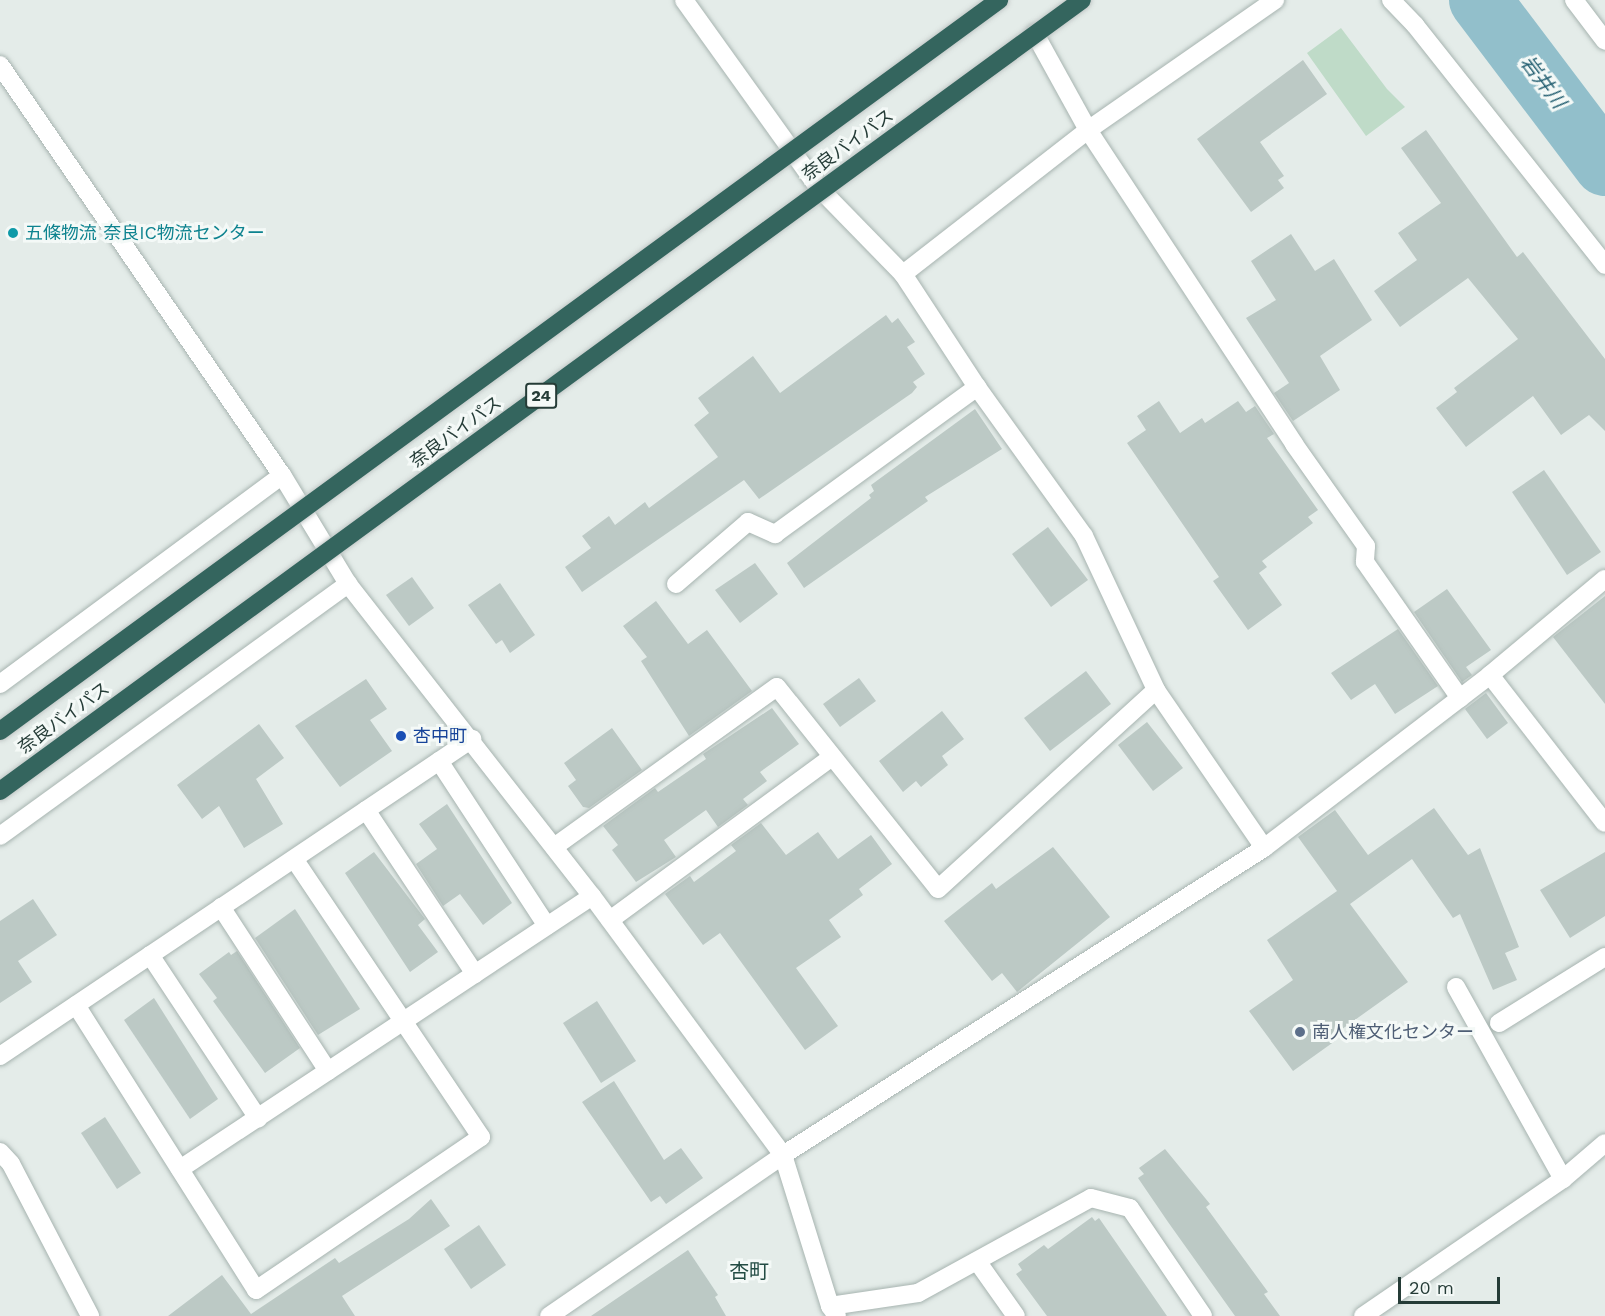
<!DOCTYPE html>
<html>
<head>
<meta charset="utf-8">
<style>
  body { margin:0 }
  #map { position:relative; width:1605px; height:1316px; overflow:hidden; background:#e4ece9; font-family:"Work Sans","Noto Sans JP",sans-serif }
  div>[style] { position:absolute }
  .green>* { inset:0; background:#bfdbc8 }
  .river>* { height:62px; margin:-31px; padding:0 31px; transform-origin:31px; border-radius:31px; background:#92bfcb }
  .building>* { inset:0; background:#bcc9c5 }
  .roads { filter:drop-shadow(0 0 2px #a7b4b0) drop-shadow(0 0 2px #a7b4b0) }
  .minor>* { height:18px; margin:-9px; padding:0 9px; transform-origin:9px; border-radius:9px; background:#fff }
  .bridges { filter:drop-shadow(0 0 2px #c2c8c7) drop-shadow(0 0 2px #c2c8c7) }
  .highway-bridge>* { height:18px; margin:-9px; padding:0 9px; transform-origin:9px; border-radius:9px; background:#34655e }
  .dots>* { width:16px; height:16px; translate:-50% -50%; box-sizing:border-box; border:3px solid #f4f9f7; border-radius:50% }
  span { translate:-50% -50%; white-space:nowrap; text-align:center; line-height:1.15; -webkit-text-stroke:6px #f4f9f7; paint-order:stroke }
  .shield-label span { padding:2px 4px; background:#f4f9f7; border:2px solid; border-radius:4px; -webkit-text-stroke-width:0 }
  .shield-label { font-size:16px; color:#253c37; font-weight:700 }
  .street-label { font-size:18px; color:#253c37 }
  .culture-label { font-size:18px; color:#0d838f }
  .left { translate:0 -50%; text-align:left }
  .transit-label { font-size:18px; color:#164399 }
  .service-label { font-size:18px; color:#4e5e75 }
  .water-label { font-size:20px; color:#256072; font-style:italic }
  .neighbourhood-label { font-size:20px; color:#234c44 }
  .scale { position:absolute; left:1398px; top:1277px; width:102px; height:27px; box-sizing:border-box; border:3px solid #253c37; border-top:0; padding-left:8px; font-size:18px; line-height:21px; white-space:nowrap; color:#253c37; -webkit-text-stroke:4px #f4f9f7; paint-order:stroke }
</style>
</head>
<body>
<div id="map">
  <div class="green">
    <div style="clip-path:polygon(1341px 28px,1387px 89px,1405px 107px,1366px 136px,1307px 53px)"></div>
  </div>
  <div class="river">
    <div style="left:1480px;top:0;width:207px;rotate:52.9deg"></div>
  </div>
  <div class="building">
    <div style="clip-path:polygon(1303px 60px,1327px 94px,1260px 142px,1284px 176px,1278px 180px,1284px 188px,1251px 212px,1197px 139px)"></div>
    <div style="clip-path:polygon(1426px 130px,1517px 257px,1523px 252px,1605px 359px,1605px 431px,1589px 415px,1561px 435px,1533px 396px,1466px 447px,1436px 408px,1457px 392px,1454px 388px,1518px 339px,1468px 278px,1400px 327px,1374px 291px,1417px 260px,1398px 233px,1441px 203px,1401px 148px)"></div>
    <div style="clip-path:polygon(1291px 234px,1315px 271px,1334px 259px,1372px 320px,1320px 356px,1340px 390px,1293px 421px,1274px 393px,1289px 383px,1246px 318px,1276px 300px,1251px 261px)"></div>
    <div style="clip-path:polygon(886px 315px,892px 323px,898px 318px,915px 342px,907px 347px,925px 374px,913px 382px,917px 387px,912px 393px,759px 499px,744px 480px,582px 592px,565px 567px,591px 548px,582px 536px,609px 516px,615px 525px,645px 502px,649px 508px,718px 457px,694px 425px,709px 413px,698px 398px,753px 356px,780px 393px)"></div>
    <div style="clip-path:polygon(1159px 401px,1180px 433px,1202px 418px,1205px 423px,1238px 401px,1246px 412px,1255px 406px,1274px 434px,1267px 438px,1318px 510px,1308px 517px,1313px 523px,1262px 561px,1267px 567px,1259px 573px,1282px 605px,1248px 630px,1213px 581px,1219px 577px,1127px 443px,1146px 430px,1137px 416px)"></div>
    <div style="clip-path:polygon(975px 409px,1002px 449px,925px 497px,928px 501px,804px 588px,787px 563px,871px 498px,869px 495px,874px 491px,871px 485px)"></div>
    <div style="clip-path:polygon(1544px 470px,1601px 552px,1567px 575px,1512px 492px)"></div>
    <div style="clip-path:polygon(1048px 527px,1088px 580px,1051px 607px,1012px 554px)"></div>
    <div style="clip-path:polygon(755px 563px,778px 594px,740px 623px,715px 590px)"></div>
    <div style="clip-path:polygon(412px 577px,434px 608px,409px 626px,386px 595px)"></div>
    <div style="clip-path:polygon(500px 583px,535px 635px,510px 653px,502px 640px,496px 644px,468px 605px)"></div>
    <div style="clip-path:polygon(1447px 589px,1491px 650px,1466px 667px,1472px 675px,1462px 682px,1414px 612px)"></div>
    <div style="clip-path:polygon(1605px 596px,1605px 704px,1553px 637px)"></div>
    <div style="clip-path:polygon(656px 601px,688px 644px,707px 630px,752px 691px,689px 736px,641px 661px,647px 657px,623px 626px)"></div>
    <div style="clip-path:polygon(1398px 629px,1438px 686px,1395px 714px,1375px 684px,1351px 700px,1331px 673px)"></div>
    <div style="clip-path:polygon(1086px 671px,1111px 704px,1050px 751px,1024px 718px)"></div>
    <div style="clip-path:polygon(859px 678px,876px 701px,840px 727px,823px 704px)"></div>
    <div style="clip-path:polygon(366px 679px,387px 709px,370px 720px,392px 751px,340px 787px,295px 726px)"></div>
    <div style="clip-path:polygon(1486px 693px,1508px 723px,1487px 739px,1465px 709px)"></div>
    <div style="clip-path:polygon(772px 708px,799px 744px,760px 772px,767px 781px,743px 799px,748px 805px,718px 827px,706px 810px,664px 840px,676px 857px,636px 882px,612px 850px,618px 845px,603px 826px,655px 788px,658px 792px,706px 759px,703px 754px)"></div>
    <div style="clip-path:polygon(942px 711px,964px 739px,942px 756px,948px 765px,921px 787px,916px 781px,903px 792px,879px 761px)"></div>
    <div style="clip-path:polygon(1147px 722px,1183px 768px,1153px 791px,1118px 745px)"></div>
    <div style="clip-path:polygon(259px 724px,284px 758px,256px 779px,283px 824px,244px 848px,219px 806px,202px 819px,177px 785px)"></div>
    <div style="clip-path:polygon(612px 728px,642px 770px,589px 808px,583px 807px,568px 786px,576px 780px,564px 763px)"></div>
    <div style="clip-path:polygon(447px 804px,512px 903px,483px 925px,460px 894px,443px 906px,416px 864px,437px 849px,419px 824px)"></div>
    <div style="clip-path:polygon(1434px 808px,1468px 855px,1480px 848px,1519px 947px,1505px 953px,1517px 980px,1493px 990px,1460px 914px,1453px 918px,1412px 859px,1350px 904px,1408px 982px,1331px 1037px,1335px 1041px,1293px 1071px,1249px 1011px,1293px 980px,1267px 940px,1337px 891px,1298px 837px,1335px 810px,1368px 855px)"></div>
    <div style="clip-path:polygon(761px 823px,786px 855px,818px 832px,838px 859px,871px 835px,892px 864px,859px 889px,863px 895px,829px 920px,841px 937px,796px 968px,838px 1026px,805px 1050px,720px 933px,703px 945px,665px 894px,690px 876px,694px 882px,736px 851px,731px 845px)"></div>
    <div style="clip-path:polygon(1053px 847px,1110px 917px,1017px 992px,1002px 973px,992px 981px,944px 921px,992px 883px,996px 889px)"></div>
    <div style="clip-path:polygon(374px 852px,425px 919px,418px 925px,438px 952px,410px 972px,345px 873px)"></div>
    <div style="clip-path:polygon(1605px 852px,1605px 916px,1570px 938px,1540px 890px)"></div>
    <div style="clip-path:polygon(33px 899px,57px 935px,18px 961px,32px 982px,0 1003px,0 921px)"></div>
    <div style="clip-path:polygon(295px 909px,360px 1009px,318px 1035px,255px 938px)"></div>
    <div style="clip-path:polygon(237px 951px,300px 1048px,265px 1073px,213px 1001px,217px 998px,199px 974px,229px 952px,231px 955px)"></div>
    <div style="clip-path:polygon(154px 998px,218px 1099px,190px 1119px,124px 1020px)"></div>
    <div style="clip-path:polygon(597px 1001px,636px 1061px,601px 1083px,563px 1023px)"></div>
    <div style="clip-path:polygon(614px 1081px,664px 1160px,681px 1148px,703px 1178px,666px 1204px,660px 1196px,651px 1202px,582px 1102px)"></div>
    <div style="clip-path:polygon(105px 1117px,141px 1173px,117px 1189px,81px 1133px)"></div>
    <div style="clip-path:polygon(1165px 1149px,1210px 1204px,1206px 1207px,1268px 1292px,1264px 1294px,1280px 1316px,1235px 1316px,1168px 1222px,1138px 1178px,1144px 1174px,1139px 1168px)"></div>
    <div style="clip-path:polygon(431px 1199px,450px 1226px,342px 1296px,355px 1316px,168px 1316px,222px 1275px,251px 1314px,335px 1258px,339px 1263px,409px 1219px)"></div>
    <div style="clip-path:polygon(1092px 1217px,1095px 1221px,1099px 1218px,1167px 1316px,1047px 1316px,1016px 1274px,1022px 1270px,1018px 1264px,1044px 1245px,1048px 1249px)"></div>
    <div style="clip-path:polygon(479px 1225px,506px 1265px,471px 1289px,444px 1249px)"></div>
    <div style="clip-path:polygon(688px 1250px,718px 1295px,715px 1297px,726px 1316px,591px 1316px)"></div>
  </div>
  <div class="roads">
    <div class="minor">
      <div style="left:684px;top:0;width:230px;rotate:54.4deg"></div>
      <div style="left:818px;top:187px;width:122px;rotate:45.7deg"></div>
      <div style="left:903px;top:274px;width:135px;rotate:56.8deg"></div>
      <div style="left:977px;top:387px;width:183px;rotate:54.3deg"></div>
      <div style="left:1084px;top:536px;width:170px;rotate:64.9deg"></div>
      <div style="left:1156px;top:690px;width:191px;rotate:55.6deg"></div>
      <div style="left:1391px;top:0;width:35px;rotate:46deg"></div>
      <div style="left:1415px;top:25px;width:306px;rotate:51.6deg"></div>
      <div style="left:1574px;top:0;width:51px;rotate:52.9deg"></div>
      <div style="left:1035px;top:34px;width:110px;rotate:61.1deg"></div>
      <div style="left:1088px;top:130px;width:376px;rotate:56.7deg"></div>
      <div style="left:1294px;top:444px;width:125px;rotate:54.8deg"></div>
      <div style="left:1366px;top:546px;width:16px;rotate:94deg"></div>
      <div style="left:1365px;top:562px;width:166px;rotate:55.1deg"></div>
      <div style="left:0;top:65px;width:498px;rotate:55.5deg"></div>
      <div style="left:282px;top:475px;width:127px;rotate:58.8deg"></div>
      <div style="left:348px;top:584px;width:396px;rotate:52deg"></div>
      <div style="left:592px;top:896px;width:322px;rotate:53.6deg"></div>
      <div style="left:783px;top:1155px;width:158px;rotate:72.7deg"></div>
      <div style="left:830px;top:1306px;width:12px;rotate:55deg"></div>
      <div style="left:903px;top:274px;width:234px;rotate:-37.9deg"></div>
      <div style="left:1088px;top:130px;width:228px;rotate:-34.8deg"></div>
      <div style="left:676px;top:584px;width:95px;rotate:-40.7deg"></div>
      <div style="left:748px;top:522px;width:30px;rotate:24deg"></div>
      <div style="left:775px;top:534px;width:250px;rotate:-36deg"></div>
      <div style="left:1490px;top:675px;width:187px;rotate:52.2deg"></div>
      <div style="left:0;top:684px;width:351px;rotate:-36.5deg"></div>
      <div style="left:439px;top:761px;width:197px;rotate:56.8deg"></div>
      <div style="left:366px;top:810px;width:197px;rotate:56.4deg"></div>
      <div style="left:0;top:836px;width:430px;rotate:-35.9deg"></div>
      <div style="left:554px;top:847px;width:274px;rotate:-35.7deg"></div>
      <div style="left:777px;top:687px;width:258px;rotate:51.4deg"></div>
      <div style="left:938px;top:889px;width:295px;rotate:-42.4deg"></div>
      <div style="left:221px;top:907px;width:196px;rotate:56.9deg"></div>
      <div style="left:610px;top:920px;width:275px;rotate:-36.3deg"></div>
      <div style="left:150px;top:955px;width:196px;rotate:56.5deg"></div>
      <div style="left:1456px;top:987px;width:220px;rotate:60.9deg"></div>
      <div style="left:76px;top:1005px;width:337px;rotate:57.7deg"></div>
      <div style="left:256px;top:1290px;width:272px;rotate:-34.2deg"></div>
      <div style="left:481px;top:1137px;width:335px;rotate:-123.9deg"></div>
      <div style="left:1499px;top:1023px;width:125px;rotate:-31.9deg"></div>
      <div style="left:0;top:1056px;width:569px;rotate:-33.89deg"></div>
      <div style="left:0;top:1152px;width:16px;rotate:47deg"></div>
      <div style="left:11px;top:1164px;width:171px;rotate:62.5deg"></div>
      <div style="left:180px;top:1169px;width:494px;rotate:-33.5deg"></div>
      <div style="left:977px;top:1261px;width:67px;rotate:54.7deg"></div>
      <div style="left:830px;top:1306px;width:89px;rotate:-8.4deg"></div>
      <div style="left:918px;top:1293px;width:197px;rotate:-28.8deg"></div>
      <div style="left:1091px;top:1198px;width:40px;rotate:14.4deg"></div>
      <div style="left:1130px;top:1208px;width:130px;rotate:55.9deg"></div>
      <div style="left:549px;top:1316px;width:284px;rotate:-34.5deg"></div>
      <div style="left:783px;top:1155px;width:571px;rotate:-32.55deg"></div>
      <div style="left:1264px;top:848px;width:285px;rotate:-37.4deg"></div>
      <div style="left:1490px;top:675px;width:150px;rotate:-39.9deg"></div>
      <div style="left:1363px;top:1316px;width:242px;rotate:-34.4deg"></div>
      <div style="left:1563px;top:1179px;width:55px;rotate:-40.6deg"></div>
    </div>
  </div>
  <div class="bridges">
    <div class="highway-bridge">
      <div style="left:0;top:731px;width:1238px;rotate:-36.19deg"></div>
      <div style="left:0;top:791px;width:1340px;rotate:-36.17deg"></div>
    </div>
  </div>
  <div class="dots">
    <div style="left:13px;top:233px;background:#0f9aa8"></div>
    <div style="left:401px;top:736px;background:#1a4fb4"></div>
    <div style="left:1300px;top:1032px;background:#5c6f8a"></div>
  </div>
  <div class="shield-label">
    <span style="left:541px;top:396px">24</span>
  </div>
  <div class="street-label">
    <span style="left:848px;top:145px;rotate:-36deg">奈良バイパス</span>
    <span style="left:456px;top:432px;rotate:-36deg">奈良バイパス</span>
    <span style="left:64px;top:718px;rotate:-36deg">奈良バイパス</span>
  </div>
  <div class="culture-label">
    <span class="left" style="left:25px;top:233px">五條物流 奈良IC物流センター</span>
  </div>
  <div class="transit-label">
    <span class="left" style="left:413px;top:736px">杏中町</span>
  </div>
  <div class="service-label">
    <span class="left" style="left:1312px;top:1032px">南人権文化センター</span>
  </div>
  <div class="water-label">
    <span style="left:1543px;top:82px;rotate:53deg">岩井川</span>
  </div>
  <div class="neighbourhood-label">
    <span style="left:749px;top:1271px">杏町</span>
  </div>
  <div class="scale">20 m</div>
</div>
</body>
</html>
